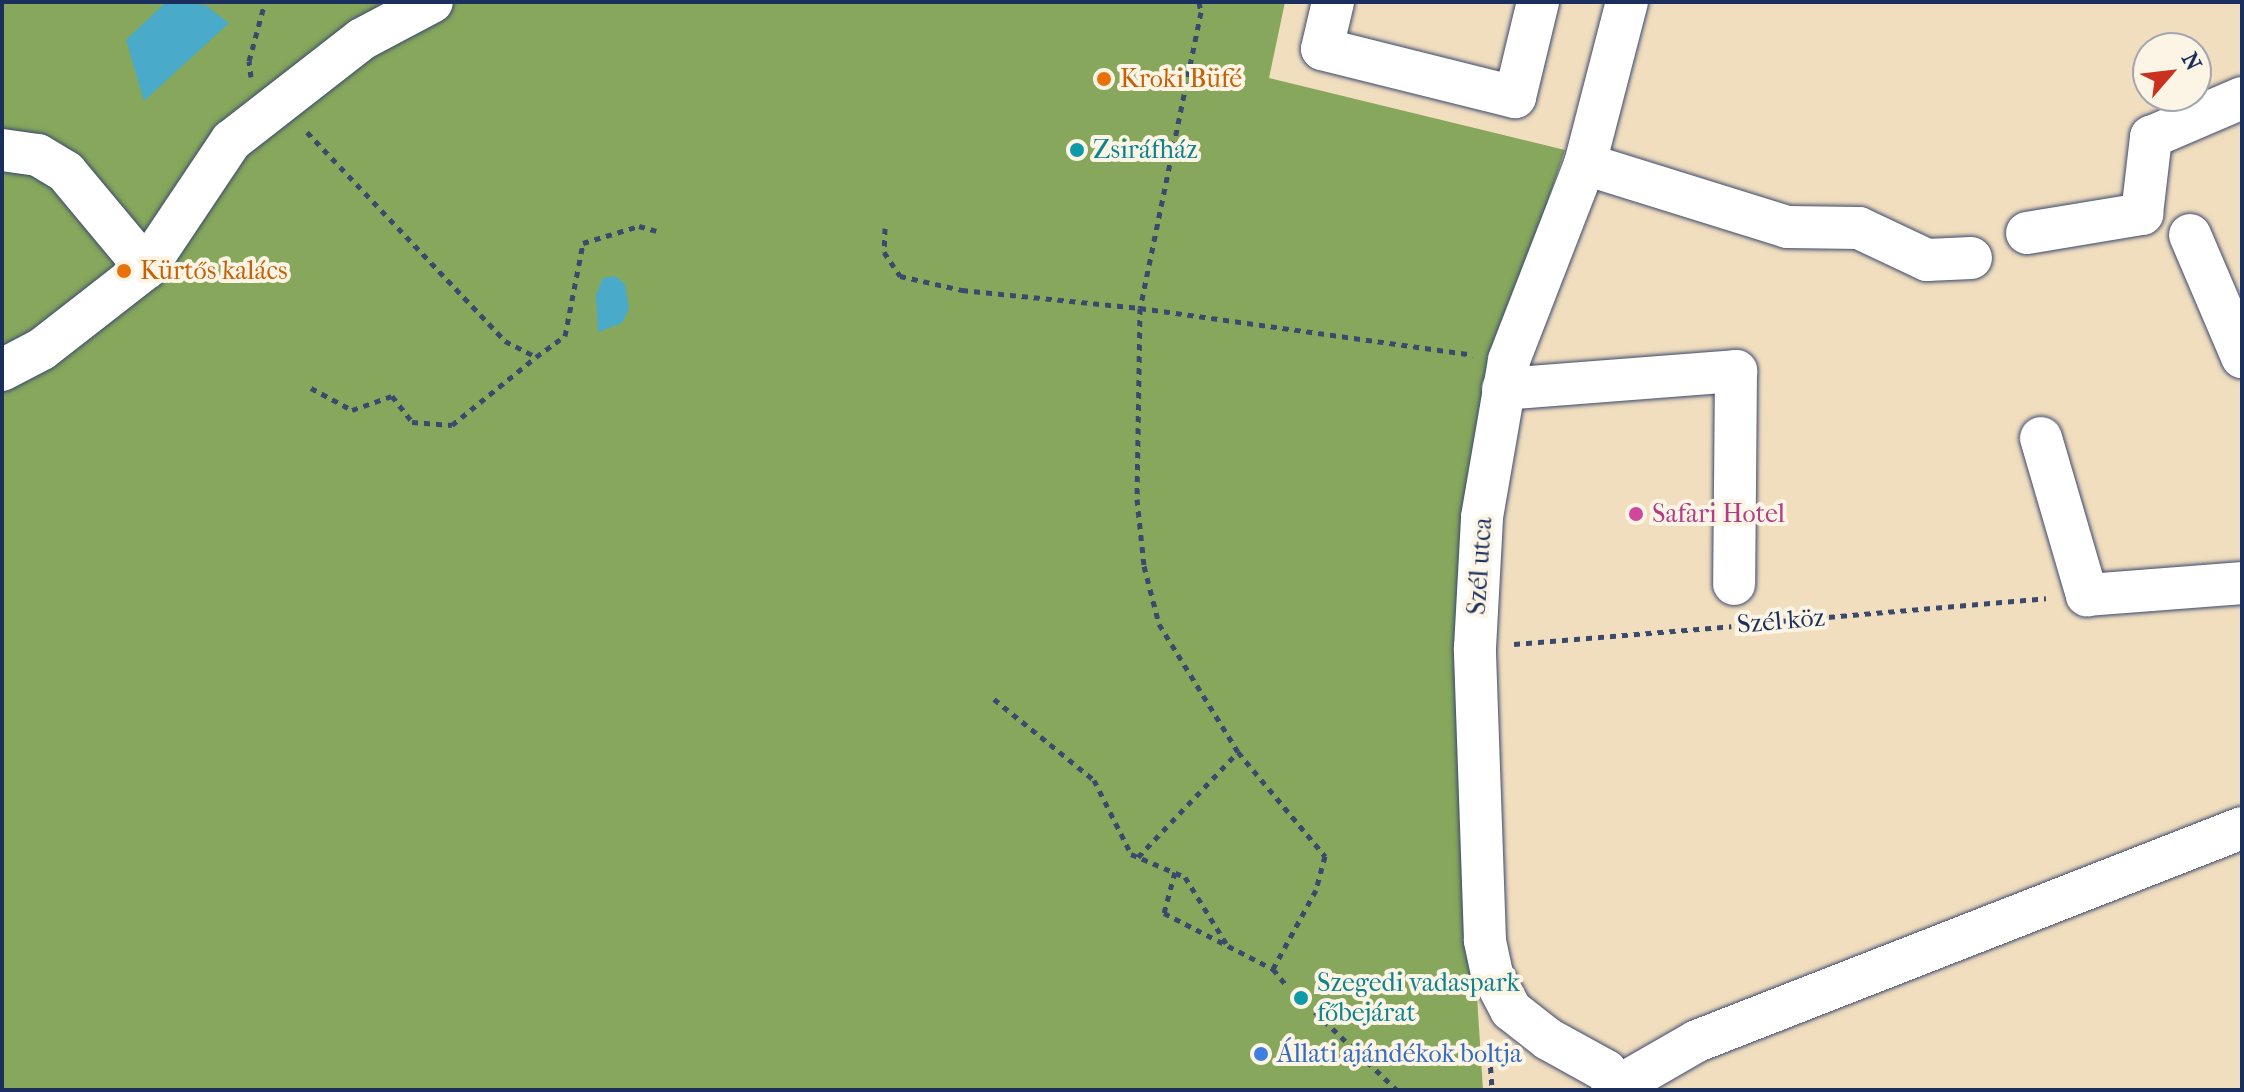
<!DOCTYPE html>
<html>
<head>
<meta charset="utf-8">
<style>
  body { margin:0 }
  #map { position:relative; width:2244px; height:1092px; overflow:hidden; background:#f1debf; font-family:"IM FELL French Canon",serif }
  div>[style] { position:absolute }
  .forest>* { inset:0; background:#86a75c }
  .water>* { inset:0; background:#4aaac9 }
  .path>* { height:5px; margin-top:-2.5px; transform-origin:0; background:repeating-linear-gradient(90deg,#3b496d 0 6px,transparent 0 12px) }
  .roads { filter:drop-shadow(0 0 2px #3b496d) drop-shadow(0 0 2px #3b496d) }
  .minor>* { height:42px; margin:-21px; padding:0 21px; transform-origin:21px; border-radius:21px; background:#fff }
  .dots>* { width:22px; height:22px; translate:-50% -50%; box-sizing:border-box; border:4px solid #fcf5e5; border-radius:50% }
  span { translate:-50% -50%; white-space:nowrap; text-align:center; line-height:1.15; -webkit-text-stroke:8px #fcf5e5; paint-order:stroke }
  .food-label { font-size:26px; color:#c56008 }
  .left { translate:0 -50%; text-align:left }
  .culture-label { font-size:26px; color:#0d838f }
  .hotel-label { font-size:26px; color:#b23c85 }
  .street-label { font-size:26px; color:#1b2f5e }
  .shop-label { font-size:26px; color:#366cbe }
  .frame { position:absolute; inset:0; border:4px solid #1b2f5e; pointer-events:none }
  .north { position:absolute; left:2132px; top:32px; width:80px; height:80px; box-sizing:border-box; background:#fcf5e5; border:2px solid #a2a6af; border-radius:50%; rotate:62deg; font-size:22px; font-weight:700; line-height:32px; text-align:center; color:#1b2f5e }
  .north::after { content:''; display:block; margin:auto; width:28px; height:36px; background:#c8321e; clip-path:polygon(50% 0,100% 100%,50% 72%,0 100%) }
</style>
</head>
<body>
<div id="map">
  <div class="forest">
    <div style="clip-path:polygon(2px 2px,1285px 2px,1269px 78px,1565px 150px,1495px 358px,1476px 981px,1483px 1090px,2px 1090px)"></div>
  </div>
  <div class="water">
    <div style="clip-path:polygon(166px 2px,205px 5px,229px 23px,144px 101px,126px 40px)"></div>
    <div style="clip-path:polygon(615px 276px,625px 284px,629px 309px,622px 323px,598px 332px,596px 295px,603px 278px)"></div>
  </div>
  <div class="path">
    <div style="left:1199px;top:2px;width:10px;rotate:79deg"></div>
    <div style="left:1201px;top:12px;width:302px;rotate:101.6deg"></div>
    <div style="left:1140px;top:308px;width:191px;rotate:90.9deg"></div>
    <div style="left:1137px;top:499px;width:67px;rotate:84deg"></div>
    <div style="left:1144px;top:566px;width:60px;rotate:75.5deg"></div>
    <div style="left:1159px;top:624px;width:150px;rotate:58.3deg"></div>
    <div style="left:1238px;top:752px;width:136px;rotate:50.1deg"></div>
    <div style="left:1325px;top:856px;width:35px;rotate:105deg"></div>
    <div style="left:1316px;top:890px;width:90px;rotate:118.6deg"></div>
    <div style="left:1273px;top:969px;width:19px;rotate:51deg"></div>
    <div style="left:251px;top:77px;width:16px;rotate:-97deg"></div>
    <div style="left:249px;top:61px;width:61px;rotate:-74.8deg"></div>
    <div style="left:307px;top:132px;width:288px;rotate:46.5deg"></div>
    <div style="left:505px;top:341px;width:35px;rotate:27deg"></div>
    <div style="left:536px;top:357px;width:36px;rotate:-36deg"></div>
    <div style="left:565px;top:336px;width:95px;rotate:-79deg"></div>
    <div style="left:583px;top:243px;width:59px;rotate:-16.9deg"></div>
    <div style="left:639px;top:226px;width:18px;rotate:16deg"></div>
    <div style="left:885px;top:228px;width:24px;rotate:92deg"></div>
    <div style="left:884px;top:252px;width:29px;rotate:56deg"></div>
    <div style="left:900px;top:276px;width:64px;rotate:12.7deg"></div>
    <div style="left:962px;top:290px;width:179px;rotate:5.8deg"></div>
    <div style="left:1140px;top:308px;width:336px;rotate:8deg"></div>
    <div style="left:311px;top:388px;width:47px;rotate:28.2deg"></div>
    <div style="left:352px;top:410px;width:42px;rotate:-19.3deg"></div>
    <div style="left:392px;top:396px;width:33px;rotate:52deg"></div>
    <div style="left:412px;top:422px;width:40px;rotate:4.3deg"></div>
    <div style="left:452px;top:425px;width:108px;rotate:-39deg"></div>
    <div style="left:1745px;top:624px;width:302px;rotate:-4.9deg"></div>
    <div style="left:1514px;top:644px;width:218px;rotate:-4.7deg"></div>
    <div style="left:994px;top:699px;width:129px;rotate:39deg"></div>
    <div style="left:1094px;top:780px;width:83px;rotate:63.4deg"></div>
    <div style="left:1131px;top:854px;width:59px;rotate:23.1deg"></div>
    <div style="left:1185px;top:877px;width:78px;rotate:58.2deg"></div>
    <div style="left:1138px;top:857px;width:145px;rotate:-46.4deg"></div>
    <div style="left:1175px;top:872px;width:42px;rotate:105deg"></div>
    <div style="left:1164px;top:913px;width:123px;rotate:27.2deg"></div>
    <div style="left:1315px;top:1012px;width:113px;rotate:43.6deg"></div>
    <div style="left:1489px;top:1043px;width:47px;rotate:86.3deg"></div>
  </div>
  <div class="roads">
    <div class="minor">
      <div style="left:1333px;top:2px;width:48px;rotate:103.2deg"></div>
      <div style="left:1322px;top:49px;width:199px;rotate:14deg"></div>
      <div style="left:1515px;top:97px;width:98px;rotate:-76.4deg"></div>
      <div style="left:2px;top:150px;width:36px;rotate:8deg"></div>
      <div style="left:38px;top:155px;width:33px;rotate:31deg"></div>
      <div style="left:66px;top:172px;width:125px;rotate:50.2deg"></div>
      <div style="left:1585px;top:164px;width:212px;rotate:17.3deg"></div>
      <div style="left:1787px;top:227px;width:72px;rotate:0.8deg"></div>
      <div style="left:1859px;top:228px;width:75px;rotate:25.2deg"></div>
      <div style="left:1927px;top:260px;width:44px;rotate:-2.6deg"></div>
      <div style="left:2027px;top:233px;width:117px;rotate:-9.4deg"></div>
      <div style="left:2142px;top:214px;width:78px;rotate:-83.3deg"></div>
      <div style="left:2151px;top:137px;width:99px;rotate:-23.2deg"></div>
      <div style="left:2190px;top:235px;width:133px;rotate:66.9deg"></div>
      <div style="left:2px;top:370px;width:45px;rotate:-27.7deg"></div>
      <div style="left:42px;top:349px;width:132px;rotate:-37.9deg"></div>
      <div style="left:146px;top:268px;width:153px;rotate:-56.2deg"></div>
      <div style="left:231px;top:141px;width:166px;rotate:-37.9deg"></div>
      <div style="left:362px;top:39px;width:79px;rotate:-27.9deg"></div>
      <div style="left:1503px;top:389px;width:234px;rotate:-4.4deg"></div>
      <div style="left:1736px;top:371px;width:213px;rotate:90.5deg"></div>
      <div style="left:2041px;top:438px;width:164px;rotate:73.7deg"></div>
      <div style="left:2087px;top:595px;width:155px;rotate:-4.4deg"></div>
      <div style="left:1617px;top:1087px;width:92px;rotate:-29.9deg"></div>
      <div style="left:1697px;top:1041px;width:585px;rotate:-21.35deg"></div>
      <div style="left:1617px;top:1090px;width:22px;rotate:-120deg"></div>
      <div style="left:1606px;top:1071px;width:66px;rotate:-151.1deg"></div>
      <div style="left:1548px;top:1039px;width:47px;rotate:-141.9deg"></div>
      <div style="left:1511px;top:1010px;width:41px;rotate:-117.8deg"></div>
      <div style="left:1492px;top:974px;width:35px;rotate:-102deg"></div>
      <div style="left:1485px;top:940px;width:292px;rotate:-92deg"></div>
      <div style="left:1475px;top:648px;width:131px;rotate:-86.9deg"></div>
      <div style="left:1482px;top:517px;width:159px;rotate:-80.2deg"></div>
      <div style="left:1509px;top:360px;width:210px;rotate:-68.8deg"></div>
      <div style="left:1585px;top:164px;width:167px;rotate:-75.5deg"></div>
    </div>
  </div>
  <div class="dots">
    <div style="left:1104px;top:79px;background:#e8710a"></div>
    <div style="left:1077px;top:150px;background:#0f9aa8"></div>
    <div style="left:124px;top:271px;background:#e8710a"></div>
    <div style="left:1636px;top:514px;background:#d1479c"></div>
    <div style="left:1301px;top:998px;background:#0f9aa8"></div>
    <div style="left:1261px;top:1054px;background:#3f7fe0"></div>
  </div>
  <div class="food-label">
    <span class="left" style="left:1120px;top:79px">Kroki Büfé</span>
    <span class="left" style="left:140px;top:271px">Kürtős kalács</span>
  </div>
  <div class="culture-label">
    <span class="left" style="left:1093px;top:150px">Zsiráfház</span>
    <span class="left" style="left:1317px;top:998px">Szegedi vadaspark<br>főbejárat</span>
  </div>
  <div class="hotel-label">
    <span class="left" style="left:1652px;top:514px">Safari Hotel</span>
  </div>
  <div class="street-label">
    <span style="left:1480px;top:566px;rotate:-86deg">Szél utca</span>
    <span style="left:1781px;top:621px;rotate:-5deg">Szél köz</span>
  </div>
  <div class="shop-label">
    <span class="left" style="left:1277px;top:1054px">Állati ajándékok boltja</span>
  </div>
  <div class="frame"></div>
  <div class="north">N</div>
</div>
</body>
</html>
